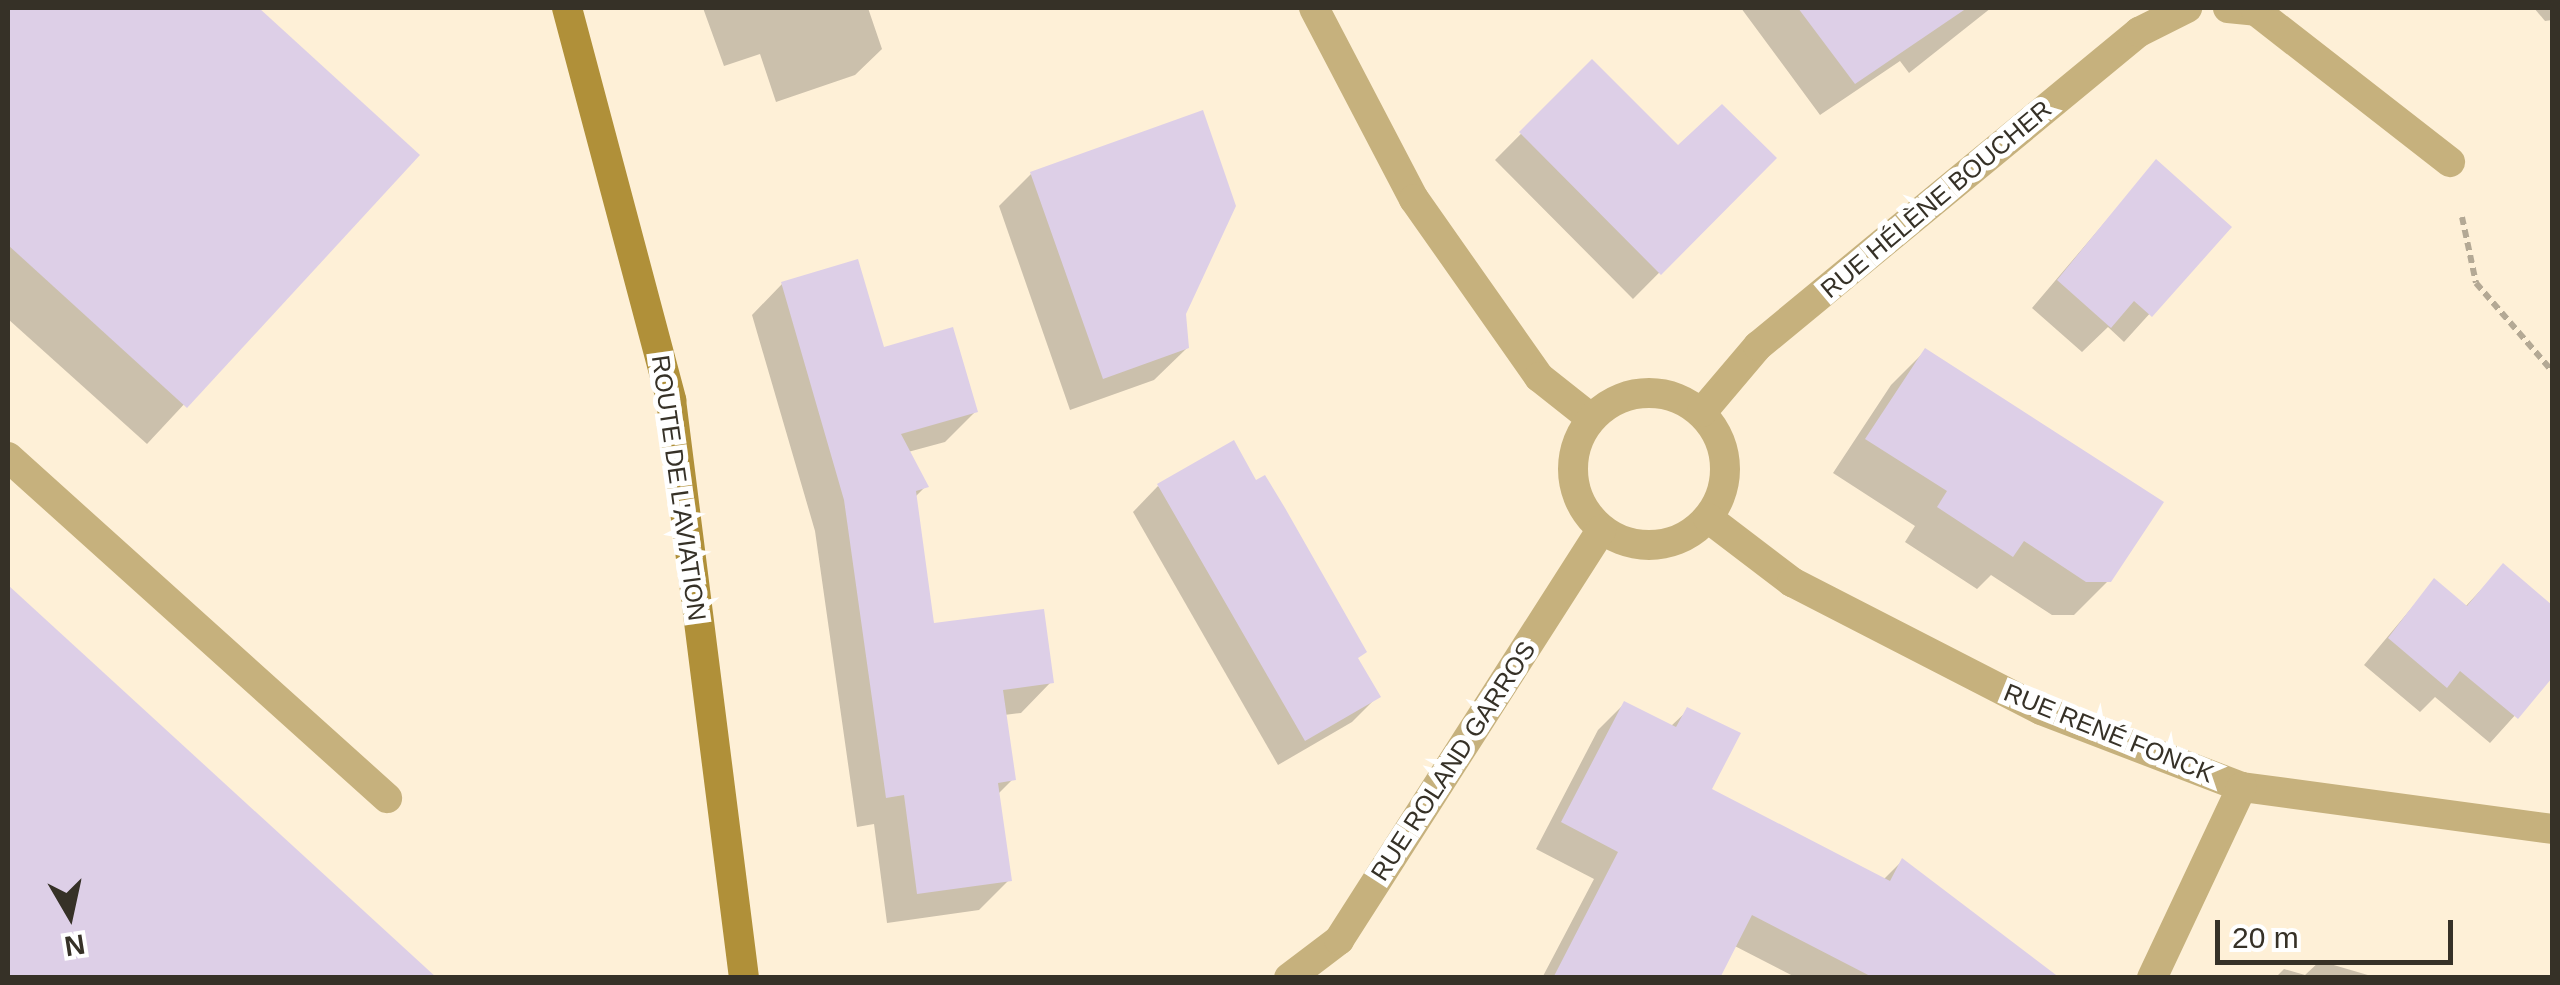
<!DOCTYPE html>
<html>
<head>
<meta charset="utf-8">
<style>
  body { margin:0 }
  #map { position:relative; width:2560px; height:985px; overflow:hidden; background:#fef0d7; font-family:Helvetica,sans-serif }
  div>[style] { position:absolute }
  .shadow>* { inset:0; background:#0003 }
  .building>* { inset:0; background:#ddcfe7 }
  .path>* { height:6px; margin-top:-3px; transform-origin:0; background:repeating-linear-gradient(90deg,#b4a995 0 8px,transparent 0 13px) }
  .lane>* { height:30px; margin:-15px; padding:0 15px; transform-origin:15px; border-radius:15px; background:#c6b17d }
  .street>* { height:30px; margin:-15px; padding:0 15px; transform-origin:15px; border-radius:15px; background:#c6b17d }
  .street>.ring { margin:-15px; padding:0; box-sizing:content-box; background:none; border:30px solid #c6b17d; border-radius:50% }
  .secondary>* { height:30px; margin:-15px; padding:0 15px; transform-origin:15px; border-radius:15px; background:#b09039 }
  span { translate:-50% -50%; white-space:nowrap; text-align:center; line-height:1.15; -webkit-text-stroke:10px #fff; paint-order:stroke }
  .street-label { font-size:25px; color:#363127 }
  .frame { position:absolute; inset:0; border:10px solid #363127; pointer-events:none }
  .north { position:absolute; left:20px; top:865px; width:100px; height:100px; -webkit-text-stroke:8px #fff; paint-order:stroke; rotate:171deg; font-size:28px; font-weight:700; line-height:40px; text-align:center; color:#363127 }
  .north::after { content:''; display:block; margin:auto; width:35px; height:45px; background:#363127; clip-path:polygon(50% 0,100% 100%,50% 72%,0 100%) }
  .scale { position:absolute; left:2215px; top:920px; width:238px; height:45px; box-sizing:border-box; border:5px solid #363127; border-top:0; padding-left:12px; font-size:30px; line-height:35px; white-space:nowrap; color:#363127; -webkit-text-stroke:8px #fff; paint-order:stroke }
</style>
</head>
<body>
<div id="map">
  <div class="shadow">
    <div style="clip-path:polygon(8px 8px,256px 8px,416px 155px,147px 444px,8px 319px)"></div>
    <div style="clip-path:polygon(703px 8px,868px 8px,882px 49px,855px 75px,776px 102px,760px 54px,724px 66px)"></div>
    <div style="clip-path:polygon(1741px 8px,1991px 8px,1909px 73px,1900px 61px,1820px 115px)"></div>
    <div style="clip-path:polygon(2534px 8px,2552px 8px,2552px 20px,2545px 21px)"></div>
    <div style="clip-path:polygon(1592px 62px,1678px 149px,1773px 158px,1633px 299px,1495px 160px)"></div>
    <div style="clip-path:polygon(2156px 162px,2228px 227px,2124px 342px,2108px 327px,2082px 352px,2032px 308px)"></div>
    <div style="clip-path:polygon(1031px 174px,1184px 313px,1187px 348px,1154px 380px,1070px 410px,999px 206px)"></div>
    <div style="clip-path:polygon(782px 284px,975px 412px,945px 442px,908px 452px,926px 486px,914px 498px,931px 626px,1051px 682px,1021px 713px,1004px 715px,1013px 779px,997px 795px,1009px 880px,979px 910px,887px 923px,874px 824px,857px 827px,815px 531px,752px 315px)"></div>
    <div style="clip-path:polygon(1925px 351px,2109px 580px,2074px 615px,2052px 615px,1991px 575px,1977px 589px,1905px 542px,1915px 526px,1833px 473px,1891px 385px)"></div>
    <div style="clip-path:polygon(1158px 486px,1356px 659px,1378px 696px,1352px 722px,1278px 765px,1133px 512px)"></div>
    <div style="clip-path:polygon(2503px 566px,2552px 608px,2552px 674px,2490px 743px,2435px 697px,2420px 712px,2364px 665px,2434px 581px,2465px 607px)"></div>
    <div style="clip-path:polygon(8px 588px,410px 957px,391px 978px,8px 978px)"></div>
    <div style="clip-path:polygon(1624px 704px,1670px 727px,1688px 710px,1709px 790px,1883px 880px,1902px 861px,2028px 978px,1797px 978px,1725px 941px,1641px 978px,1542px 978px,1594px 879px,1536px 849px,1598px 730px)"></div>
    <div style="clip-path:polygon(2320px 961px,2378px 978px,2275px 978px,2284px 969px,2305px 975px)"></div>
  </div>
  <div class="building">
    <div style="clip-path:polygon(8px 8px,259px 8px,420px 155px,187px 408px,8px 245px)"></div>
    <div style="clip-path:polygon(1798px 8px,1967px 8px,1855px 84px)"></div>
    <div style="clip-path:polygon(1592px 59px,1678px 145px,1722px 104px,1777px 158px,1661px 275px,1519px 132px)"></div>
    <div style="clip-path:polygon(1203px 110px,1236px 206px,1186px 314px,1189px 348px,1103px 379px,1030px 172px)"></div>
    <div style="clip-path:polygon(2156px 159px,2232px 227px,2152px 317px,2134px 301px,2111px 328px,2057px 280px)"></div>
    <div style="clip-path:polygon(858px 259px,884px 347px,953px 327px,978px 412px,901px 434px,929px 487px,916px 491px,934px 623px,1044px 609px,1054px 683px,1003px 690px,1016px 780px,998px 783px,1012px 881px,917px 894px,904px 795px,886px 798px,844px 500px,781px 282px)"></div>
    <div style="clip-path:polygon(1925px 348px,2164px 502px,2111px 582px,2086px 582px,2024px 541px,2013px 557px,1937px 507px,1947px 491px,1865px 439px)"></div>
    <div style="clip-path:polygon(1234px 440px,1256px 480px,1265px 475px,1285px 508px,1367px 652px,1358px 658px,1381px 697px,1305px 741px,1157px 484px)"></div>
    <div style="clip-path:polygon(2503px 563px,2552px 605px,2552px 678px,2518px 719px,2460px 671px,2447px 688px,2388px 638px,2434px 578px,2467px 606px)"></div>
    <div style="clip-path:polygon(8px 585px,437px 978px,8px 978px)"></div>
    <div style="clip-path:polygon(1624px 701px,1676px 727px,1687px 707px,1741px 733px,1712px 789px,1890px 881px,1902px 858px,2060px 978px,1874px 978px,1752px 915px,1720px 978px,1553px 978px,1618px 852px,1561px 822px)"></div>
  </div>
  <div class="path">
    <div style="left:2462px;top:217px;width:67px;rotate:78deg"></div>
    <div style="left:2476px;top:283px;width:116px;rotate:49.2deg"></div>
  </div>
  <div class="lane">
    <div style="left:8px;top:457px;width:510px;rotate:41.98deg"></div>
  </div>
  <div class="street">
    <div style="left:1314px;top:8px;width:216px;rotate:62.4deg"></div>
    <div style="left:1414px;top:199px;width:218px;rotate:54.9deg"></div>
    <div style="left:1539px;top:377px;width:66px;rotate:38.3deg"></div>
    <div style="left:2228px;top:8px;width:28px;rotate:6deg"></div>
    <div style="left:2256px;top:11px;width:246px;rotate:37.9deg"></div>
    <div class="ring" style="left:1573px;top:393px;width:122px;height:122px"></div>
    <div style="left:1702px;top:412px;width:87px;rotate:-49.7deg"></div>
    <div style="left:1758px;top:346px;width:494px;rotate:-39.5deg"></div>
    <div style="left:2139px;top:32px;width:54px;rotate:-26.6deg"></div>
    <div style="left:1708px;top:518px;width:106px;rotate:37.3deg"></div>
    <div style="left:1792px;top:582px;width:280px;rotate:27.2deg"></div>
    <div style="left:2041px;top:710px;width:215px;rotate:21deg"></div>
    <div style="left:2242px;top:787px;width:313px;rotate:7.7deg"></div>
    <div style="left:1289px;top:978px;width:63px;rotate:-37.2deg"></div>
    <div style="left:1339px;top:940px;width:487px;rotate:-57.4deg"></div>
    <div style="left:2152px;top:978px;width:211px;rotate:-64.8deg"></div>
  </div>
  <div class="secondary">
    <div style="left:567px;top:8px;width:406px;rotate:75.1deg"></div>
    <div style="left:671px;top:400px;width:583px;rotate:82.8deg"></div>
  </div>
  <div class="street-label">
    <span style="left:1936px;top:199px;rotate:-40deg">RUE HÉLÈNE BOUCHER</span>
    <span style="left:679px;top:488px;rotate:82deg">ROUTE DE L'AVIATION</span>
    <span style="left:2109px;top:733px;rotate:22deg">RUE RENÉ FONCK</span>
    <span style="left:1453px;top:761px;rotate:-57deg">RUE ROLAND GARROS</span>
  </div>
  <div class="frame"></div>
  <div class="north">N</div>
  <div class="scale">20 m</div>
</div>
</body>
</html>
